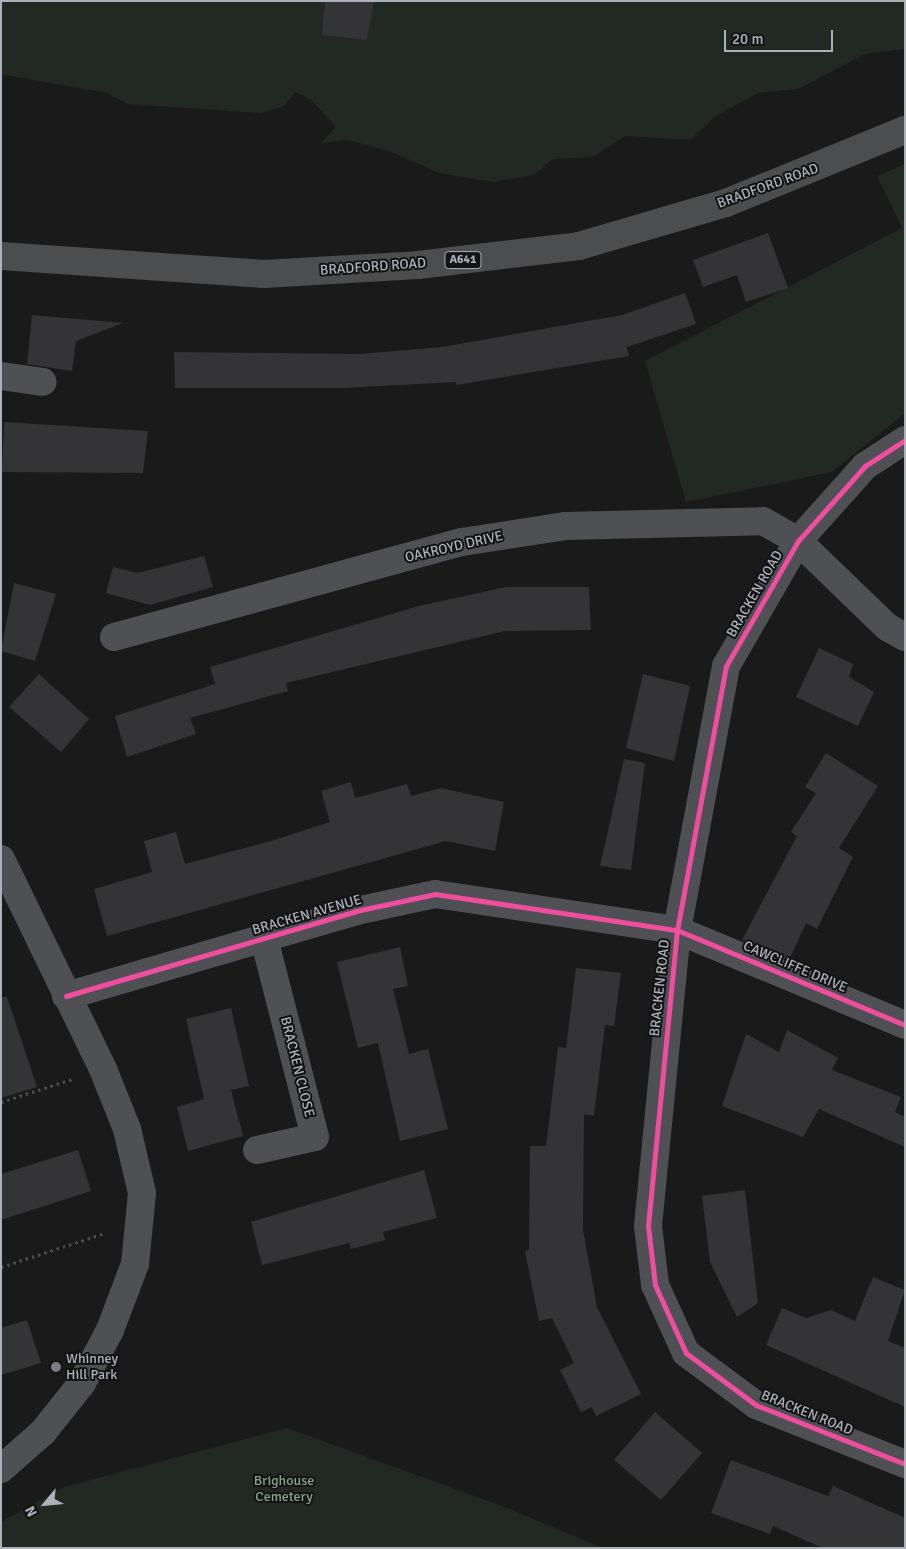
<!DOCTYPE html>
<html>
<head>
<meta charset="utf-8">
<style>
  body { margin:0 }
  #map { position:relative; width:906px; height:1549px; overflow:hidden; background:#1a1a1a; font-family:Signika,sans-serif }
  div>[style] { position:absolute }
  .green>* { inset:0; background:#222923 }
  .building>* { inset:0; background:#343436 }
  .path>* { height:3px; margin-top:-1.5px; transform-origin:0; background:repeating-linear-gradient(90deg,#4a4c4e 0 2.5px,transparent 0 6.5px) }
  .street>* { height:28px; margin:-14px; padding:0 14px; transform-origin:14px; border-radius:14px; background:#4f5053 }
  .primary>* { height:28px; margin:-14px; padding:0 14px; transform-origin:14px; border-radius:14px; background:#4c4d4f }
  .cycleway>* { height:5px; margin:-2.5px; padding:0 2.5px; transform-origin:2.5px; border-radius:2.5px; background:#ef4d9e }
  .dots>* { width:14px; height:14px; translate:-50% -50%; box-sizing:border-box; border:2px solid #141416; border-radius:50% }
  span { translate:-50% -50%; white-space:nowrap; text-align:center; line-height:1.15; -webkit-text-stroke:4px #141416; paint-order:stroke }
  .shield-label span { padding:1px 4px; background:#141416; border:1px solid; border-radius:4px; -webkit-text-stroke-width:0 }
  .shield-label { font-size:12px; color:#adb1ba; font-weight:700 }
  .street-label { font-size:14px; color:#adb1ba }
  .poi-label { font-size:14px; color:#adb1ba }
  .left { translate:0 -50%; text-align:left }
  .park-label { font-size:14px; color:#85a386 }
  .frame { position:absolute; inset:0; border:2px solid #adb1ba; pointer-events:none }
  .north { position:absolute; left:20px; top:1479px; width:50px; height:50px; -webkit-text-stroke:4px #141416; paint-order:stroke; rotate:242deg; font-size:14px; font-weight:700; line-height:20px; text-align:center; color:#adb1ba }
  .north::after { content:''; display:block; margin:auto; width:18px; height:22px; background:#adb1ba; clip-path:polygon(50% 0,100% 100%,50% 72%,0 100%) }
  .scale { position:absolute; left:724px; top:30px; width:109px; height:22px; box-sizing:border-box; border:2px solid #adb1ba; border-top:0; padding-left:6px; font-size:15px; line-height:18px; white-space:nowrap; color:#adb1ba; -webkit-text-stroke:4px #141416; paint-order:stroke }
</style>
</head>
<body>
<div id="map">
  <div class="green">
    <div style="clip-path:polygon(1px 1px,905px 1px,905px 49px,865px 54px,798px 89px,758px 93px,716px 116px,690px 140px,625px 136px,593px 157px,553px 159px,534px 175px,494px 182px,439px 173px,392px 152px,348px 140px,321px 143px,336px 127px,311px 100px,295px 92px,284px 106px,261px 113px,128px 104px,107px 93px,1px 74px)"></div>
    <div style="clip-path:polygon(905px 164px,905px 413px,832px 472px,686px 502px,645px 361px,902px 228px,877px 176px)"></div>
    <div style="clip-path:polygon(287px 1428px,502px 1506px,603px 1548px,1px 1548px,1px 1522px,64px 1487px)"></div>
  </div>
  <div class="building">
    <div style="clip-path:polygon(325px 1px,374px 1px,367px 40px,322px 35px)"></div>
    <div style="clip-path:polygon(768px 233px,788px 288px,746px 302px,737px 275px,703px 287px,693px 260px)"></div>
    <div style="clip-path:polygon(685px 293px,696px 324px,627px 347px,629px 356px,456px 385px,456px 382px,343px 388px,175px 388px,174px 352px,360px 354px,442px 347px,622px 315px)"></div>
    <div style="clip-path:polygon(32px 315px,123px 323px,76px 341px,72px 371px,27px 364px)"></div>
    <div style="clip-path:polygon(4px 422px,148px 431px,143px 473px,2px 472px)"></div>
    <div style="clip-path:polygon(204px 556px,213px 587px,150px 605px,106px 593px,113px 567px,138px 573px)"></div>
    <div style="clip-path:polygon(14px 583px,56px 594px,35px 661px,1px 651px)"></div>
    <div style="clip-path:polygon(506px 587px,589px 587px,591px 630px,505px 631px,286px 683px,288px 691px,190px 718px,196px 734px,127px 757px,115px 716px,215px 684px,210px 667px,419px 606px)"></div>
    <div style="clip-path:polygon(819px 648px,853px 664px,849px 677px,874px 692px,858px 726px,796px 697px)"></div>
    <div style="clip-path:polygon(39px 674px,89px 719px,61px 752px,9px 707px)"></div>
    <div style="clip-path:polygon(643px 674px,690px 686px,674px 761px,626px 748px)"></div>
    <div style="clip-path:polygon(826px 753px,878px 786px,839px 848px,853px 857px,817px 929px,806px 923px,789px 960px,742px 940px,797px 836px,791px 832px,816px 793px,805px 787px)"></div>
    <div style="clip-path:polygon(624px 759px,645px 763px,631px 870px,600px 866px)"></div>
    <div style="clip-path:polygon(351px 782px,355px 798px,407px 784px,411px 796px,441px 788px,504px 802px,495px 851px,446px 841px,107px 936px,94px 889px,152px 872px,144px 841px,176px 832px,185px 864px,271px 841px,330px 822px,321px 791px)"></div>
    <div style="clip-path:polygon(400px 947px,408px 986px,393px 989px,409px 1054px,428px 1049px,448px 1129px,400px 1141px,378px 1043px,358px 1048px,337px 962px)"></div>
    <div style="clip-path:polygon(576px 968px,621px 973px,614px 1026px,605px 1025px,594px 1116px,584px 1114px,583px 1230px,597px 1307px,641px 1394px,596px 1416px,592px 1407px,581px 1412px,560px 1370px,574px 1363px,552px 1318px,539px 1321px,525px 1251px,529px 1250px,530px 1146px,546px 1146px,558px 1047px,566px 1048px)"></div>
    <div style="clip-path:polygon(1px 997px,7px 997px,37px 1087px,1px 1098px)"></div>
    <div style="clip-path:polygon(231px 1008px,249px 1086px,231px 1090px,243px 1136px,188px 1151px,177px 1107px,204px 1099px,186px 1019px)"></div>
    <div style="clip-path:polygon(787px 1030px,838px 1058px,832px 1070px,901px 1097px,895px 1112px,905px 1117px,905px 1147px,819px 1109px,803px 1137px,722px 1106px,746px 1034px,779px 1052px)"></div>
    <div style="clip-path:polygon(78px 1150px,91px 1191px,1px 1220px,1px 1174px)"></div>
    <div style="clip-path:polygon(424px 1170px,437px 1218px,383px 1232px,385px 1240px,351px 1249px,349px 1243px,262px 1265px,251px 1222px)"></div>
    <div style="clip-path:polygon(745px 1190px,758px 1303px,737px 1317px,710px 1262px,702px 1196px)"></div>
    <div style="clip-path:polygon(873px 1277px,905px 1290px,888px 1341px,905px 1348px,905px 1407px,766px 1345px,782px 1308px,806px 1318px,831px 1310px,855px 1321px)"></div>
    <div style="clip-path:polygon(27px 1320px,41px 1363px,1px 1375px,1px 1328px)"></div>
    <div style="clip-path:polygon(655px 1412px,702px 1453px,661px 1500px,614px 1460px)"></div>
    <div style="clip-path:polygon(731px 1460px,828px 1496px,833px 1486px,905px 1518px,905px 1548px,823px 1548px,773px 1526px,770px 1534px,711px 1513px)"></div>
  </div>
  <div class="path">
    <div style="left:1px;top:1102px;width:75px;rotate:-17.9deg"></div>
    <div style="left:1px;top:1267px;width:109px;rotate:-18.1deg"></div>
  </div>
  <div class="street">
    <div style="left:1px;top:376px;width:42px;rotate:8.1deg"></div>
    <div style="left:905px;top:440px;width:48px;rotate:147deg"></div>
    <div style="left:865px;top:466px;width:101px;rotate:131.8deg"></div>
    <div style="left:798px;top:541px;width:144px;rotate:119.9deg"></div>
    <div style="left:726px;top:666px;width:269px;rotate:100.5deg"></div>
    <div style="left:677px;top:930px;width:297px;rotate:95.6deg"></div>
    <div style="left:648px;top:1226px;width:59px;rotate:83.2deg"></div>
    <div style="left:655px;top:1285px;width:75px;rotate:65.5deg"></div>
    <div style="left:686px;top:1353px;width:87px;rotate:36.6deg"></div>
    <div style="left:756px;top:1405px;width:160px;rotate:21.6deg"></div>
    <div style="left:114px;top:637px;width:361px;rotate:-15.3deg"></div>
    <div style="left:462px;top:542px;width:104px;rotate:-8.8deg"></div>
    <div style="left:565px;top:526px;width:198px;rotate:-1.4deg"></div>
    <div style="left:763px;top:521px;width:40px;rotate:29.7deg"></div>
    <div style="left:798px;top:541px;width:124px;rotate:44deg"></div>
    <div style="left:887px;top:627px;width:21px;rotate:29deg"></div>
    <div style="left:1px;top:859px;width:233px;rotate:64.1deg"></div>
    <div style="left:103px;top:1069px;width:65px;rotate:68.2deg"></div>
    <div style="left:127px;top:1129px;width:66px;rotate:76.8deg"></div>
    <div style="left:142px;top:1193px;width:71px;rotate:95.6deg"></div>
    <div style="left:135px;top:1264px;width:71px;rotate:110.7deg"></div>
    <div style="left:110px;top:1330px;width:60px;rotate:117.8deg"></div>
    <div style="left:82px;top:1383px;width:63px;rotate:128.5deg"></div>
    <div style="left:43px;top:1432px;width:56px;rotate:138.6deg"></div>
    <div style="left:66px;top:996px;width:302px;rotate:-16.3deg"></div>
    <div style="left:356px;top:911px;width:81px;rotate:-12.1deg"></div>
    <div style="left:435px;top:894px;width:245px;rotate:8.5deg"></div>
    <div style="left:677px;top:930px;width:247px;rotate:22.6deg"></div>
    <div style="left:257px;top:1150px;width:59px;rotate:-12.6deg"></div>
    <div style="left:315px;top:1137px;width:204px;rotate:-104.4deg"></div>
  </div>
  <div class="primary">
    <div style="left:1px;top:256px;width:264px;rotate:3.9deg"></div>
    <div style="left:264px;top:274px;width:154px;rotate:-3.3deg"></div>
    <div style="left:418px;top:265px;width:162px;rotate:-6.7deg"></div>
    <div style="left:579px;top:246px;width:153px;rotate:-16.3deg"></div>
    <div style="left:726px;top:203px;width:193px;rotate:-22.2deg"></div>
  </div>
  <div class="cycleway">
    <div style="left:905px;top:440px;width:48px;rotate:147deg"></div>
    <div style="left:865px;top:466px;width:101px;rotate:131.8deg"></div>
    <div style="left:798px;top:541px;width:144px;rotate:119.9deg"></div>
    <div style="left:726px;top:666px;width:269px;rotate:100.5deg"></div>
    <div style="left:677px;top:930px;width:297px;rotate:95.6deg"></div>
    <div style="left:648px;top:1226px;width:59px;rotate:83.2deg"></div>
    <div style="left:655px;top:1285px;width:75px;rotate:65.5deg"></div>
    <div style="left:686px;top:1353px;width:87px;rotate:36.6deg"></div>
    <div style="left:756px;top:1405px;width:160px;rotate:21.6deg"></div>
    <div style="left:66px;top:996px;width:302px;rotate:-16.3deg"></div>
    <div style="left:356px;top:911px;width:81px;rotate:-12.1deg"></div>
    <div style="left:435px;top:894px;width:245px;rotate:8.5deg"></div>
    <div style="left:677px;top:930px;width:247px;rotate:22.6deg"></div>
  </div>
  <div class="dots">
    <div style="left:56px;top:1367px;background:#7a7c82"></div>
  </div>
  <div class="shield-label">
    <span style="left:463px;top:260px">A641</span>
  </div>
  <div class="street-label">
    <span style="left:768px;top:186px;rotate:-20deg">BRADFORD ROAD</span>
    <span style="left:373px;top:267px;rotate:-4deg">BRADFORD ROAD</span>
    <span style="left:454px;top:547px;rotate:-13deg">OAKROYD DRIVE</span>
    <span style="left:755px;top:594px;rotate:-60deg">BRACKEN ROAD</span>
    <span style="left:307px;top:915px;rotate:-16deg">BRACKEN AVENUE</span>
    <span style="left:795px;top:967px;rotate:23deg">CAWCLIFFE DRIVE</span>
    <span style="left:660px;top:988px;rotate:-84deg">BRACKEN ROAD</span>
    <span style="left:297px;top:1067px;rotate:76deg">BRACKEN CLOSE</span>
    <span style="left:807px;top:1413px;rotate:22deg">BRACKEN ROAD</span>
  </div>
  <div class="poi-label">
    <span class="left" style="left:66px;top:1367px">Whinney<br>Hill Park</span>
  </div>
  <div class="park-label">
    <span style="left:284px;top:1489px">Brighouse<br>Cemetery</span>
  </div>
  <div class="frame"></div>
  <div class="north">N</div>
  <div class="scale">20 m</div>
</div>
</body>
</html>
